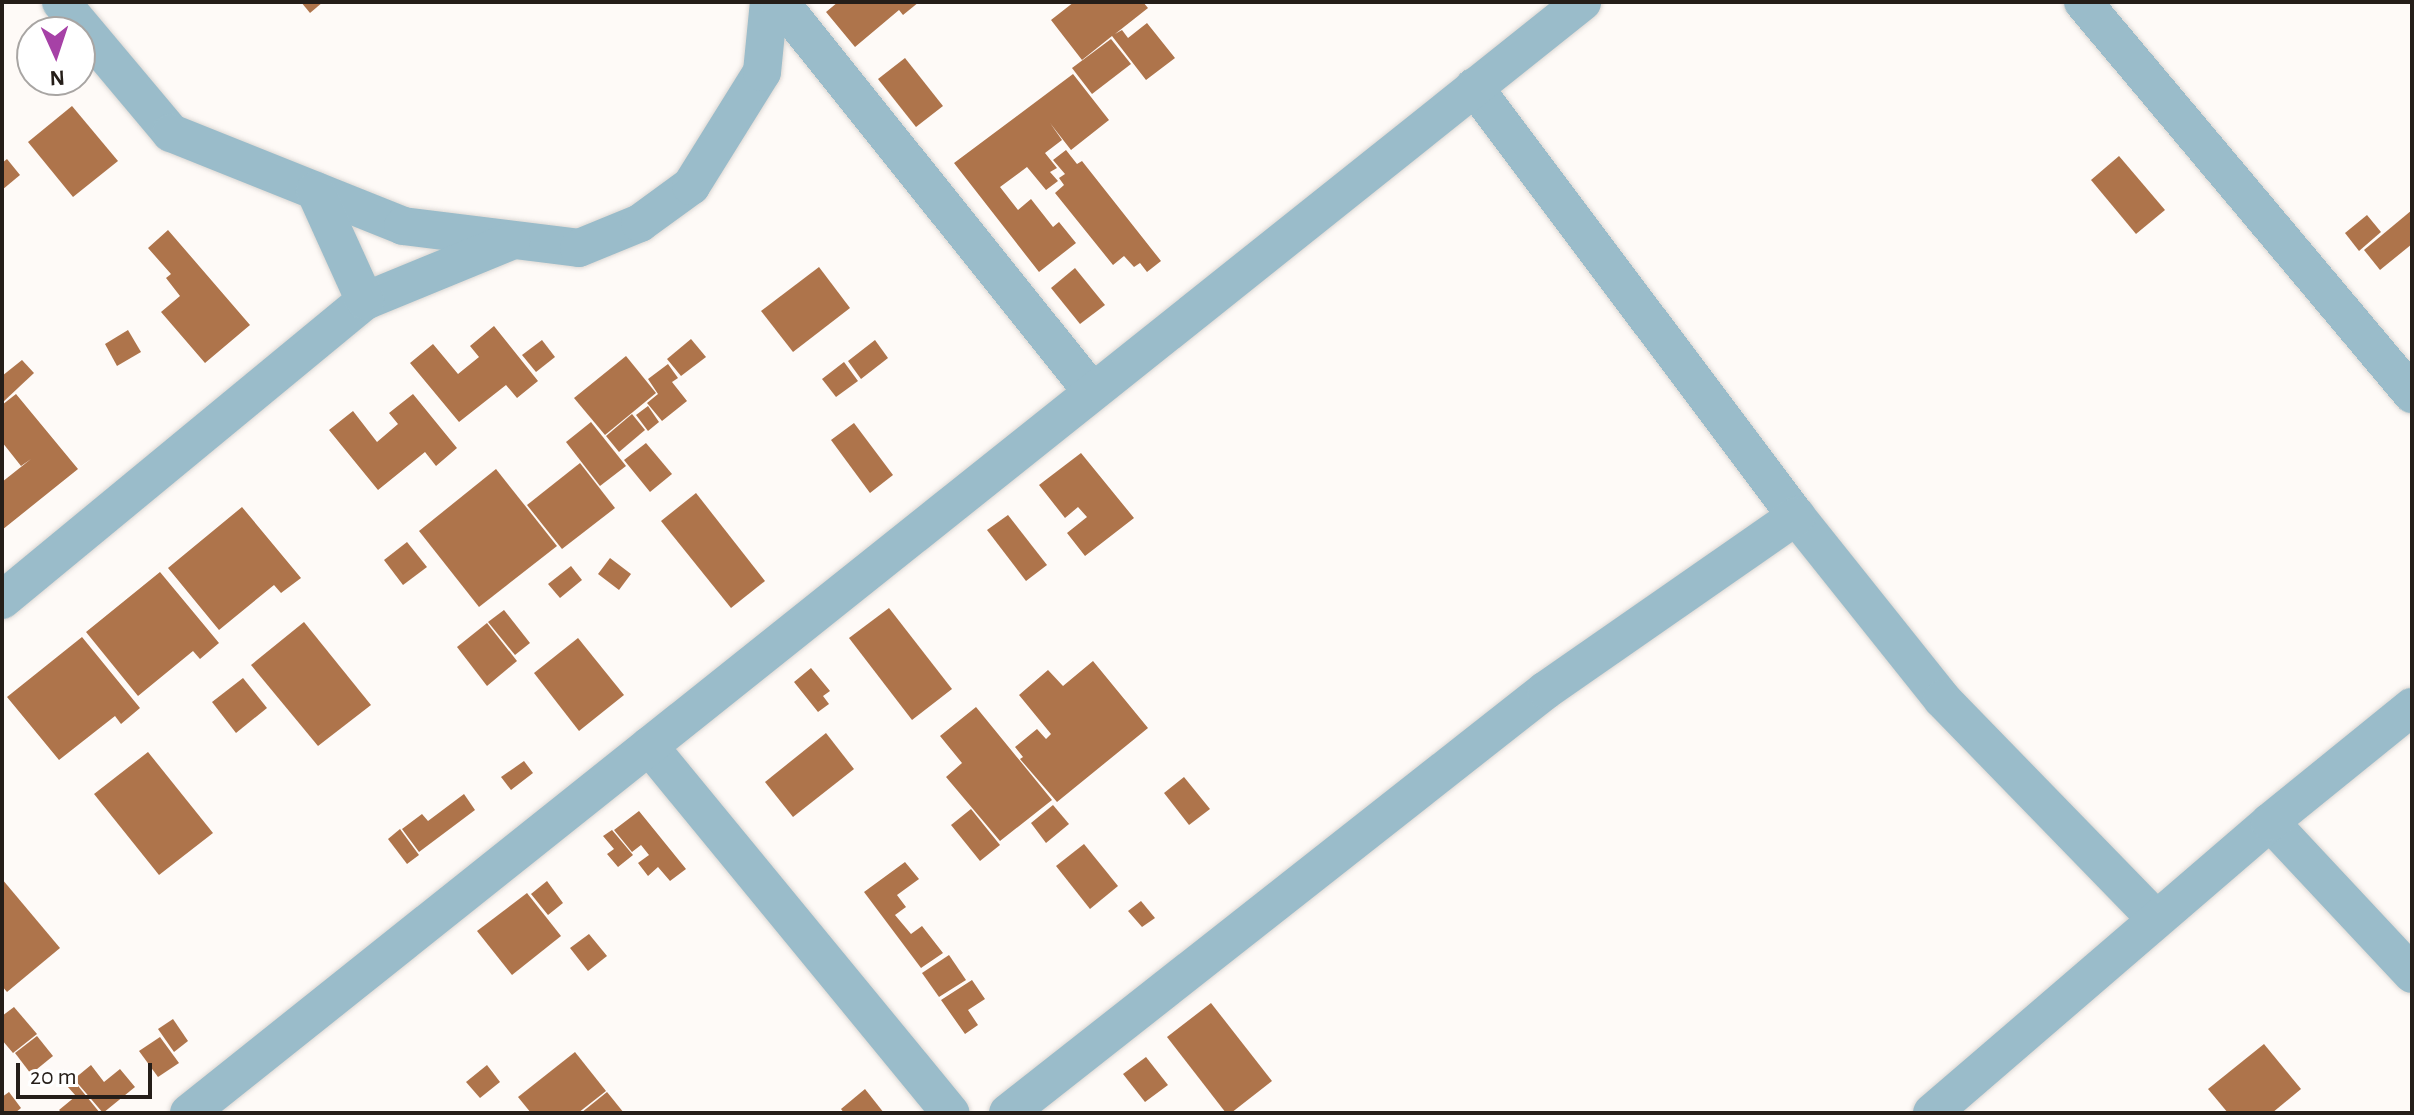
<!DOCTYPE html>
<html>
<head>
<meta charset="utf-8">
<style>
  body { margin:0 }
  #map { position:relative; width:2414px; height:1115px; overflow:hidden; background:#fefaf7; font-family:"Alegreya Sans",sans-serif }
  div>[style] { position:absolute }
  .building>* { inset:0; background:#ae744b }
  .roads { filter:drop-shadow(0 0 2px #dbd7d3) drop-shadow(0 0 2px #dbd7d3) }
  .street>* { height:38px; margin:-19px; padding:0 19px; transform-origin:19px; border-radius:19px; background:#9abcca }
  span { translate:-50% -50%; white-space:nowrap; text-align:center; line-height:1.15; -webkit-text-stroke:6px #fff; paint-order:stroke }
  .frame { position:absolute; inset:0; border:4px solid #251e19; pointer-events:none }
  .north { position:absolute; left:16px; top:16px; width:80px; height:80px; box-sizing:border-box; background:#fff; border:2px solid #a8a5a3; border-radius:50%; rotate:177deg; font-size:22px; font-weight:700; line-height:32px; text-align:center; color:#251e19 }
  .north::after { content:''; display:block; margin:auto; width:28px; height:36px; background:#a641a6; clip-path:polygon(50% 0,100% 100%,50% 72%,0 100%) }
  .scale { position:absolute; left:16px; top:1063px; width:136px; height:36px; box-sizing:border-box; border:4px solid #251e19; border-top:0; padding-left:10px; font-size:24px; line-height:28px; white-space:nowrap; color:#251e19; -webkit-text-stroke:6px #fff; paint-order:stroke }
</style>
</head>
<body>
<div id="map">
  <div class="building">
    <div style="clip-path:polygon(301px 2px,323px 2px,310px 13px)"></div>
    <div style="clip-path:polygon(838px 2px,919px 2px,903px 15px,899px 10px,855px 47px,826px 12px)"></div>
    <div style="clip-path:polygon(1074px 2px,1143px 2px,1148px 8px,1115px 34px,1122px 30px,1128px 38px,1147px 23px,1175px 58px,1146px 80px,1112px 36px,1082px 60px,1051px 20px)"></div>
    <div style="clip-path:polygon(1111px 39px,1131px 64px,1092px 94px,1072px 68px)"></div>
    <div style="clip-path:polygon(905px 58px,943px 106px,916px 127px,878px 79px)"></div>
    <div style="clip-path:polygon(1073px 74px,1109px 120px,1071px 150px,1050px 123px,1062px 140px,1045px 153px,1057px 168px,1050px 172px,1058px 181px,1046px 190px,1027px 167px,1000px 187px,1018px 210px,1031px 199px,1053px 227px,1059px 222px,1076px 243px,1039px 272px,954px 163px)"></div>
    <div style="clip-path:polygon(72px 106px,118px 161px,73px 197px,28px 142px)"></div>
    <div style="clip-path:polygon(1066px 150px,1077px 164px,1082px 161px,1161px 261px,1147px 272px,1140px 263px,1134px 267px,1124px 256px,1113px 265px,1055px 193px,1064px 185px,1059px 178px,1065px 174px,1053px 160px)"></div>
    <div style="clip-path:polygon(2119px 156px,2165px 210px,2136px 234px,2091px 180px)"></div>
    <div style="clip-path:polygon(7px 159px,20px 175px,2px 190px,2px 163px)"></div>
    <div style="clip-path:polygon(2412px 210px,2412px 244px,2380px 270px,2364px 250px)"></div>
    <div style="clip-path:polygon(2367px 215px,2381px 232px,2359px 251px,2345px 233px)"></div>
    <div style="clip-path:polygon(168px 230px,250px 325px,205px 363px,161px 312px,180px 296px,166px 278px,171px 274px,148px 248px)"></div>
    <div style="clip-path:polygon(819px 267px,850px 308px,793px 352px,761px 311px)"></div>
    <div style="clip-path:polygon(1075px 268px,1105px 305px,1080px 324px,1051px 288px)"></div>
    <div style="clip-path:polygon(494px 326px,538px 381px,517px 398px,506px 385px,459px 422px,410px 363px,433px 344px,458px 374px,479px 357px,470px 346px)"></div>
    <div style="clip-path:polygon(128px 330px,141px 352px,117px 366px,105px 344px)"></div>
    <div style="clip-path:polygon(691px 339px,706px 357px,681px 376px,667px 359px)"></div>
    <div style="clip-path:polygon(542px 340px,555px 357px,536px 372px,522px 355px)"></div>
    <div style="clip-path:polygon(875px 340px,888px 358px,861px 379px,848px 361px)"></div>
    <div style="clip-path:polygon(626px 356px,656px 393px,605px 435px,574px 398px)"></div>
    <div style="clip-path:polygon(22px 360px,34px 373px,2px 403px,2px 376px)"></div>
    <div style="clip-path:polygon(844px 362px,858px 381px,836px 397px,822px 379px)"></div>
    <div style="clip-path:polygon(668px 364px,678px 378px,672px 382px,687px 401px,662px 421px,647px 403px,658px 394px,648px 379px)"></div>
    <div style="clip-path:polygon(16px 394px,78px 469px,2px 530px,2px 482px,31px 459px,21px 466px,2px 442px,2px 405px)"></div>
    <div style="clip-path:polygon(413px 394px,457px 448px,436px 466px,425px 452px,378px 490px,329px 430px,353px 411px,377px 442px,398px 424px,389px 413px)"></div>
    <div style="clip-path:polygon(648px 406px,659px 422px,648px 431px,636px 415px)"></div>
    <div style="clip-path:polygon(632px 414px,645px 430px,619px 452px,606px 436px)"></div>
    <div style="clip-path:polygon(591px 422px,626px 466px,600px 486px,566px 442px)"></div>
    <div style="clip-path:polygon(854px 423px,893px 475px,870px 493px,831px 440px)"></div>
    <div style="clip-path:polygon(646px 443px,672px 474px,650px 492px,624px 460px)"></div>
    <div style="clip-path:polygon(1081px 453px,1134px 518px,1085px 556px,1067px 533px,1087px 517px,1078px 507px,1065px 518px,1039px 485px)"></div>
    <div style="clip-path:polygon(580px 463px,615px 508px,562px 549px,527px 505px)"></div>
    <div style="clip-path:polygon(496px 469px,557px 546px,479px 607px,419px 531px)"></div>
    <div style="clip-path:polygon(696px 493px,765px 581px,731px 608px,661px 521px)"></div>
    <div style="clip-path:polygon(242px 507px,301px 578px,281px 593px,274px 585px,219px 630px,168px 568px)"></div>
    <div style="clip-path:polygon(1008px 515px,1047px 565px,1026px 581px,987px 530px)"></div>
    <div style="clip-path:polygon(407px 542px,427px 567px,403px 585px,384px 560px)"></div>
    <div style="clip-path:polygon(610px 558px,631px 574px,619px 590px,598px 574px)"></div>
    <div style="clip-path:polygon(571px 566px,582px 580px,560px 598px,548px 584px)"></div>
    <div style="clip-path:polygon(160px 572px,219px 643px,200px 659px,193px 651px,138px 696px,86px 632px)"></div>
    <div style="clip-path:polygon(889px 608px,952px 689px,912px 720px,849px 638px)"></div>
    <div style="clip-path:polygon(504px 610px,530px 643px,515px 655px,488px 622px)"></div>
    <div style="clip-path:polygon(304px 622px,371px 705px,318px 746px,251px 665px)"></div>
    <div style="clip-path:polygon(487px 623px,517px 661px,487px 686px,457px 647px)"></div>
    <div style="clip-path:polygon(82px 637px,140px 708px,121px 724px,115px 716px,59px 760px,7px 697px)"></div>
    <div style="clip-path:polygon(578px 638px,624px 695px,579px 731px,534px 673px)"></div>
    <div style="clip-path:polygon(1093px 661px,1148px 728px,1057px 802px,1020px 759px,1023px 757px,1015px 747px,1037px 729px,1046px 739px,1051px 734px,1019px 695px,1048px 670px,1063px 686px)"></div>
    <div style="clip-path:polygon(811px 668px,830px 691px,823px 696px,829px 704px,818px 712px,794px 682px)"></div>
    <div style="clip-path:polygon(243px 678px,267px 708px,236px 733px,212px 702px)"></div>
    <div style="clip-path:polygon(976px 707px,1052px 800px,1000px 841px,946px 777px,962px 763px,940px 736px)"></div>
    <div style="clip-path:polygon(826px 733px,854px 769px,793px 817px,765px 782px)"></div>
    <div style="clip-path:polygon(148px 752px,213px 833px,159px 875px,94px 794px)"></div>
    <div style="clip-path:polygon(524px 761px,533px 773px,511px 790px,501px 777px)"></div>
    <div style="clip-path:polygon(1184px 777px,1210px 809px,1189px 825px,1164px 793px)"></div>
    <div style="clip-path:polygon(464px 794px,475px 810px,419px 852px,402px 829px,422px 814px,428px 821px)"></div>
    <div style="clip-path:polygon(1053px 805px,1069px 824px,1046px 843px,1031px 823px)"></div>
    <div style="clip-path:polygon(971px 809px,1000px 845px,980px 861px,951px 825px)"></div>
    <div style="clip-path:polygon(639px 811px,686px 869px,670px 881px,658px 867px,648px 876px,638px 863px,649px 855px,641px 845px,632px 852px,614px 830px)"></div>
    <div style="clip-path:polygon(400px 829px,419px 855px,407px 864px,388px 839px)"></div>
    <div style="clip-path:polygon(612px 830px,633px 855px,618px 867px,607px 854px,614px 849px,603px 836px)"></div>
    <div style="clip-path:polygon(1084px 844px,1118px 886px,1090px 909px,1056px 866px)"></div>
    <div style="clip-path:polygon(905px 862px,919px 879px,897px 895px,906px 907px,895px 915px,911px 934px,922px 926px,943px 953px,921px 968px,864px 892px)"></div>
    <div style="clip-path:polygon(2px 879px,60px 948px,7px 992px,2px 986px)"></div>
    <div style="clip-path:polygon(547px 881px,563px 903px,548px 915px,531px 894px)"></div>
    <div style="clip-path:polygon(527px 893px,561px 936px,512px 975px,477px 931px)"></div>
    <div style="clip-path:polygon(1141px 901px,1155px 918px,1142px 927px,1128px 911px)"></div>
    <div style="clip-path:polygon(589px 934px,607px 956px,588px 971px,570px 948px)"></div>
    <div style="clip-path:polygon(949px 955px,966px 980px,939px 997px,922px 973px)"></div>
    <div style="clip-path:polygon(972px 980px,985px 999px,968px 1010px,978px 1025px,965px 1034px,941px 1000px)"></div>
    <div style="clip-path:polygon(1211px 1003px,1272px 1081px,1231px 1113px,1226px 1113px,1167px 1037px)"></div>
    <div style="clip-path:polygon(14px 1007px,37px 1034px,13px 1053px,2px 1040px,2px 1016px)"></div>
    <div style="clip-path:polygon(173px 1019px,188px 1041px,174px 1052px,158px 1029px)"></div>
    <div style="clip-path:polygon(37px 1036px,53px 1056px,31px 1074px,15px 1053px)"></div>
    <div style="clip-path:polygon(160px 1037px,179px 1063px,158px 1077px,139px 1051px)"></div>
    <div style="clip-path:polygon(2264px 1044px,2301px 1089px,2272px 1113px,2228px 1113px,2208px 1089px)"></div>
    <div style="clip-path:polygon(575px 1052px,606px 1091px,578px 1113px,531px 1113px,518px 1097px)"></div>
    <div style="clip-path:polygon(1146px 1057px,1168px 1085px,1145px 1102px,1123px 1074px)"></div>
    <div style="clip-path:polygon(91px 1065px,104px 1082px,120px 1069px,135px 1087px,103px 1113px,74px 1079px)"></div>
    <div style="clip-path:polygon(487px 1065px,500px 1082px,480px 1098px,466px 1082px)"></div>
    <div style="clip-path:polygon(74px 1081px,100px 1113px,62px 1113px,59px 1110px,76px 1096px,67px 1086px)"></div>
    <div style="clip-path:polygon(865px 1089px,884px 1113px,844px 1113px,841px 1109px)"></div>
    <div style="clip-path:polygon(9px 1092px,21px 1108px,15px 1113px,2px 1113px,2px 1097px)"></div>
    <div style="clip-path:polygon(607px 1092px,624px 1113px,581px 1113px)"></div>
  </div>
  <div class="roads">
    <div class="street">
      <div style="left:61px;top:2px;width:171px;rotate:50deg"></div>
      <div style="left:171px;top:133px;width:250px;rotate:21.8deg"></div>
      <div style="left:403px;top:226px;width:177px;rotate:7.1deg"></div>
      <div style="left:579px;top:248px;width:66px;rotate:-22.3deg"></div>
      <div style="left:640px;top:223px;width:63px;rotate:-36deg"></div>
      <div style="left:691px;top:186px;width:134px;rotate:-58.1deg"></div>
      <div style="left:762px;top:72px;width:70px;rotate:-84.3deg"></div>
      <div style="left:780px;top:2px;width:499px;rotate:51.3deg"></div>
      <div style="left:2083px;top:2px;width:512px;rotate:49.99deg"></div>
      <div style="left:1474px;top:87px;width:536px;rotate:53.11deg"></div>
      <div style="left:1796px;top:516px;width:234px;rotate:51.4deg"></div>
      <div style="left:1942px;top:699px;width:307px;rotate:45.8deg"></div>
      <div style="left:365px;top:301px;width:158px;rotate:-22.3deg"></div>
      <div style="left:2px;top:600px;width:470px;rotate:-39.5deg"></div>
      <div style="left:365px;top:301px;width:121px;rotate:-114.4deg"></div>
      <div style="left:649px;top:746px;width:475px;rotate:50.6deg"></div>
      <div style="left:2270px;top:822px;width:208px;rotate:46.9deg"></div>
      <div style="left:189px;top:1113px;width:1782px;rotate:-38.57deg"></div>
      <div style="left:1008px;top:1113px;width:684px;rotate:-38.18deg"></div>
      <div style="left:1546px;top:690px;width:305px;rotate:-34.8deg"></div>
      <div style="left:1932px;top:1113px;width:446px;rotate:-40.7deg"></div>
      <div style="left:2270px;top:822px;width:183px;rotate:-39deg"></div>
    </div>
  </div>
  <div class="frame"></div>
  <div class="north">N</div>
  <div class="scale">20 m</div>
</div>
</body>
</html>
